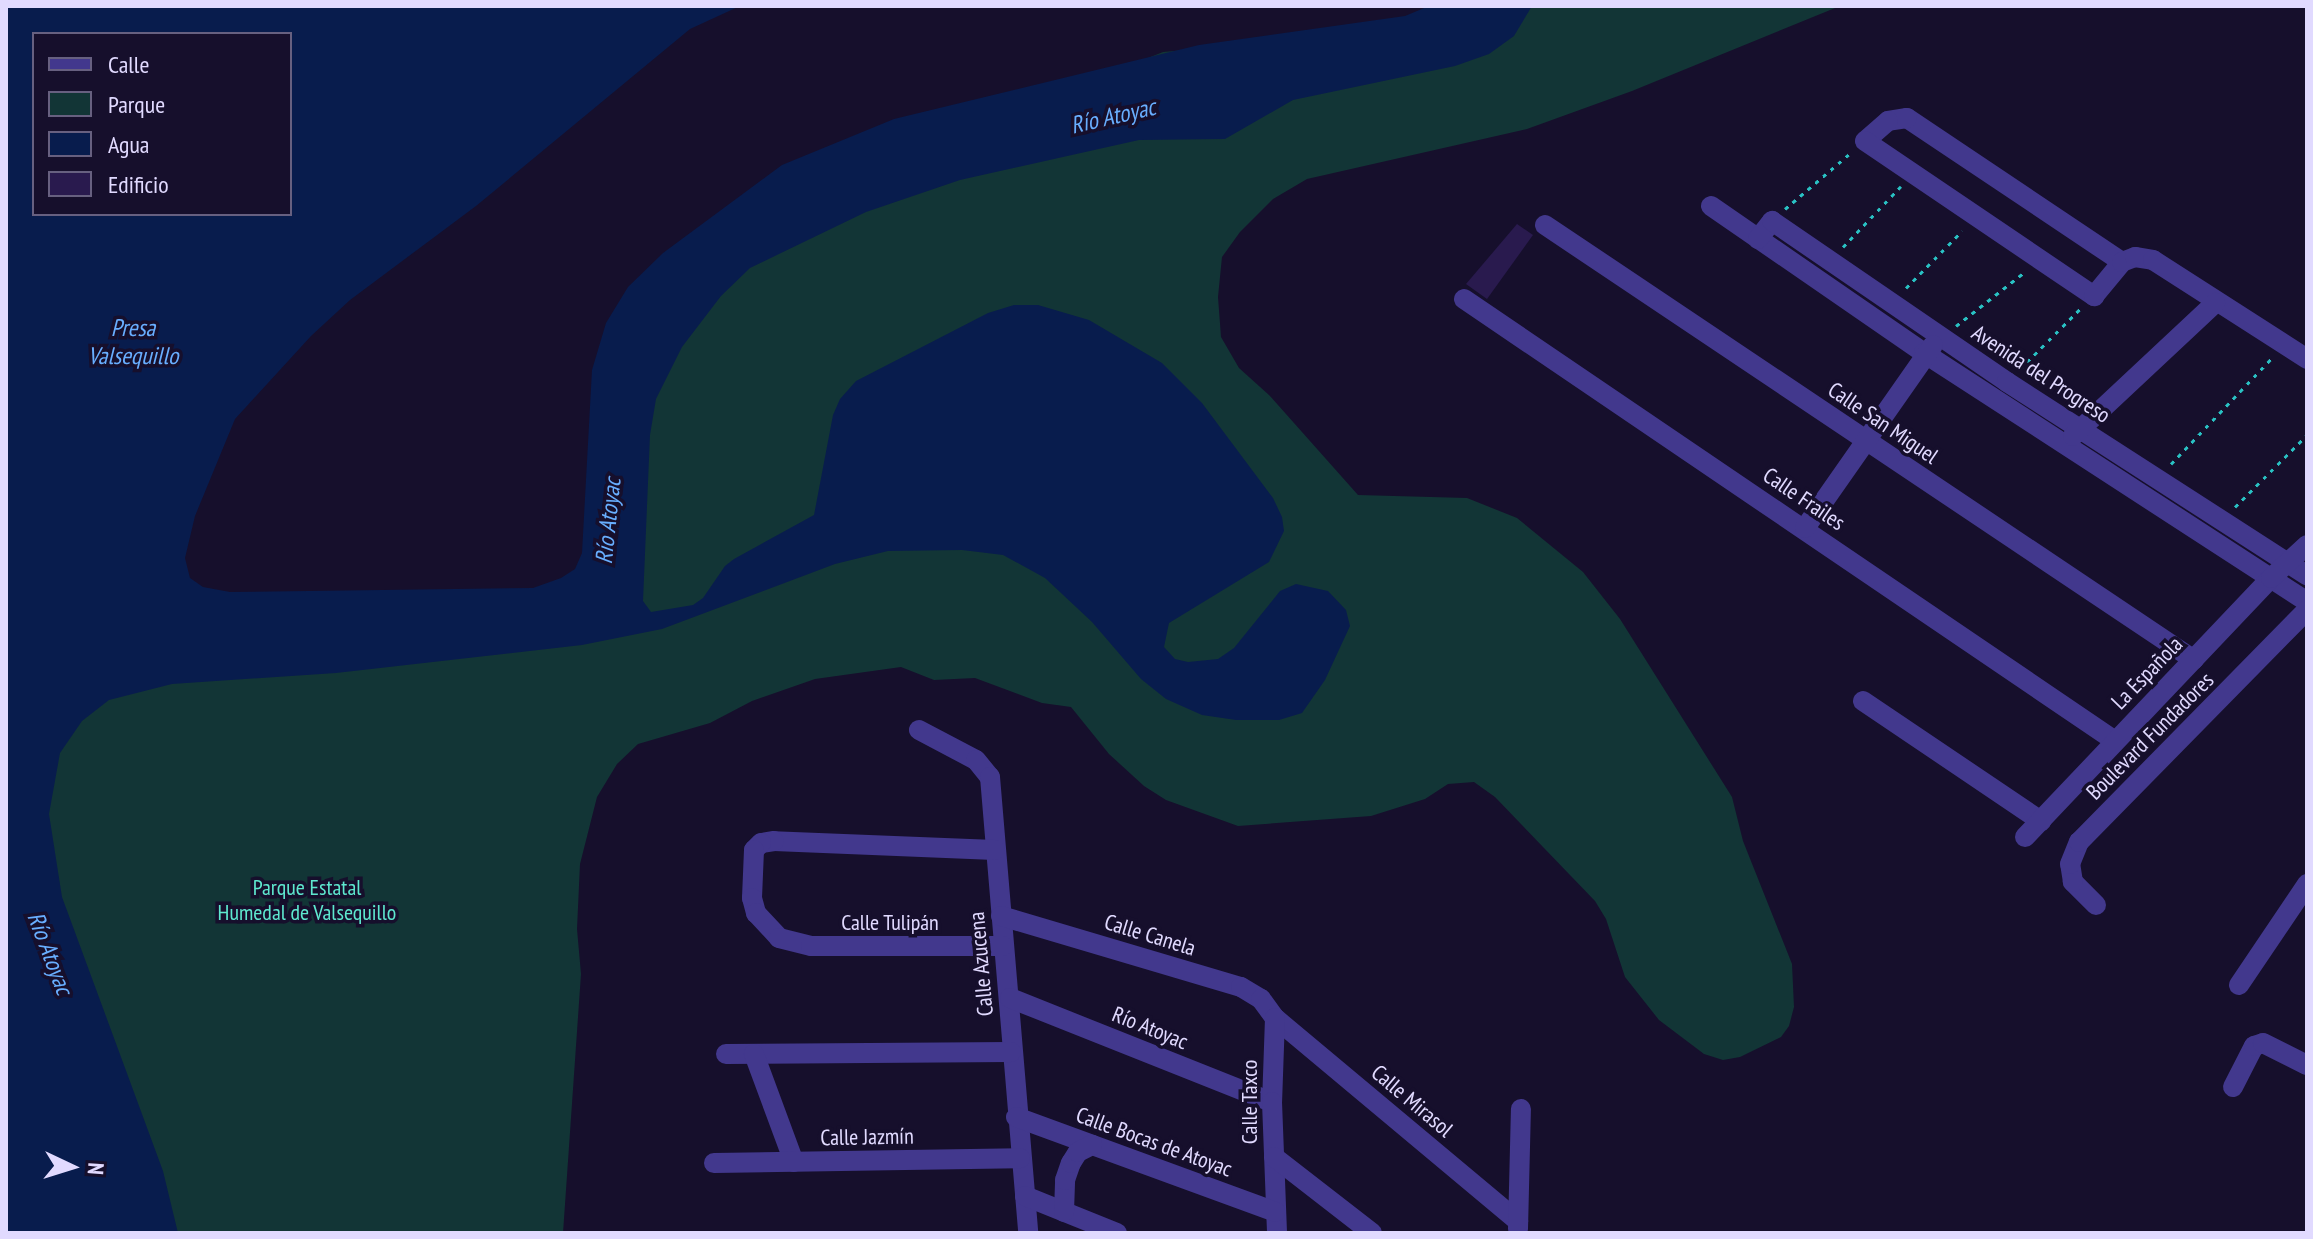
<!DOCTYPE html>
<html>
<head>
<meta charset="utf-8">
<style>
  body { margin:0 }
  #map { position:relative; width:2313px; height:1239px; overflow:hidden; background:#160f2c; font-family:"PT Sans Narrow",sans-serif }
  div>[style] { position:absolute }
  .green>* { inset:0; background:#123536 }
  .water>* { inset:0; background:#081c4d }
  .building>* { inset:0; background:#291a4e }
  .path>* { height:3px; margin-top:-1.5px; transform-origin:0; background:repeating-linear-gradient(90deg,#29c2c4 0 4px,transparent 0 10px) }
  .minor>* { height:20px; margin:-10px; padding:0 10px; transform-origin:10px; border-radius:10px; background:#42388d }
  span { translate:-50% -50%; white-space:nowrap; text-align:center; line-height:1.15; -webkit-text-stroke:7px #160f2c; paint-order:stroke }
  .street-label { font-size:22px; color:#e1daff }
  .park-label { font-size:22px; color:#5ee8cf }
  .water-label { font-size:24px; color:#68aeff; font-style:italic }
  .frame { position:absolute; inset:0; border:8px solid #e1daff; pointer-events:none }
  .legend { position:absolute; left:32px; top:32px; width:260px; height:184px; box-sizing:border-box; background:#160f2c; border:2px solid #676080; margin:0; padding:10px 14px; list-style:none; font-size:24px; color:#e1daff }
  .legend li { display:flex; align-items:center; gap:16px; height:40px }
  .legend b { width:40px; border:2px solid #676080 }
  .north { position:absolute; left:32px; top:1127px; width:80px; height:80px; -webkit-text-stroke:6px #160f2c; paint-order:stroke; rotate:94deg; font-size:22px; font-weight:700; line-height:32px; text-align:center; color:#e1daff }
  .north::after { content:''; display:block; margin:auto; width:28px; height:36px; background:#e1daff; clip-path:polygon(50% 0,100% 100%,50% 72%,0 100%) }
</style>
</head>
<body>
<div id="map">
  <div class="green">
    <div style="clip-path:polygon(1460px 6px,1840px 6px,1632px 91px,1527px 129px,1307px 179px,1273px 199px,1240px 232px,1222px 257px,1218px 297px,1221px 337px,1239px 368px,1269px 395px,1358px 495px,1467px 498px,1517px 518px,1583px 572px,1620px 619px,1732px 797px,1743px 841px,1792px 964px,1794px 1007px,1789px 1026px,1781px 1037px,1740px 1057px,1723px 1060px,1704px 1054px,1659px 1020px,1625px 977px,1606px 919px,1595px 901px,1495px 797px,1474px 782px,1448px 784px,1425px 799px,1371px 816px,1238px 826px,1166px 800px,1144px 786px,1109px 754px,1071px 707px,1042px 703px,975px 678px,934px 680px,901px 667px,815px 679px,752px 701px,710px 723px,638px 744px,617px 764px,597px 797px,580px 864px,577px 929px,581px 974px,563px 1233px,132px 1233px,19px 928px,66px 672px,595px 581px,643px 288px,941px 140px,1163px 52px,1446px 26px)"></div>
  </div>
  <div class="water">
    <div style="clip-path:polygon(evenodd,6px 6px,740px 6px,690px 29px,476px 206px,350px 300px,311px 336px,235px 419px,195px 516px,185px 558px,190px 578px,203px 587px,230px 592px,533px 588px,561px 578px,575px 569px,582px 553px,592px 370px,606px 323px,628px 287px,663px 253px,782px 165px,894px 119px,1199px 45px,1405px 16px,1429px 6px,1532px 6px,1514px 36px,1489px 54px,1455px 66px,1293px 100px,1225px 139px,1139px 140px,960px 180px,866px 212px,750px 268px,721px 296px,682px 347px,656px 399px,650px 435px,643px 601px,651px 612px,693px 605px,703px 598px,725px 566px,734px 559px,814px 515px,833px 415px,840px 399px,856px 381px,988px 313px,1014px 305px,1038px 305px,1089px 320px,1162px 363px,1202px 403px,1273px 498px,1282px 517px,1284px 531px,1269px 562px,1169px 623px,1164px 647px,1175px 659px,1188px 662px,1218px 659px,1234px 648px,1280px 591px,1296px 584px,1328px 591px,1346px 610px,1350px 626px,1325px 680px,1302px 713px,1279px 720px,1236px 720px,1202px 715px,1166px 699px,1141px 679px,1092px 622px,1045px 578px,1003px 555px,962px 550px,888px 551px,835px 564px,662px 629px,582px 645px,336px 673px,172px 684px,109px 700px,82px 721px,60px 753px,49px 814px,62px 897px,163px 1171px,178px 1233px,6px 1233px,6px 6px,34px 34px,290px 34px,290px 214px,34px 214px,34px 34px)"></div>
  </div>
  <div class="building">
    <div style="clip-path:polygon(1517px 224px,1533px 235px,1487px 299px,1466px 284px)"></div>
  </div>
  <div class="path">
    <div style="left:1785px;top:209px;width:89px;rotate:-40.5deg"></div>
    <div style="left:1843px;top:247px;width:84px;rotate:-46.4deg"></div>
    <div style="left:1906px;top:288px;width:80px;rotate:-45.5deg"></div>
    <div style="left:1956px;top:326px;width:89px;rotate:-38.2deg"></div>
    <div style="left:2020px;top:369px;width:85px;rotate:-45deg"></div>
    <div style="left:2171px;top:464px;width:148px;rotate:-46.4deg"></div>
    <div style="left:2235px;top:507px;width:102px;rotate:-45deg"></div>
  </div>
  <div class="minor">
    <div style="left:1711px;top:206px;width:259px;rotate:34.6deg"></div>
    <div style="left:1924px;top:353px;width:457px;rotate:33deg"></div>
    <div style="left:1545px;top:225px;width:781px;rotate:33.83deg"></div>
    <div style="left:1758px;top:239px;width:23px;rotate:-52deg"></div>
    <div style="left:1772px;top:221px;width:285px;rotate:34.4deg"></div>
    <div style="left:2007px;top:382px;width:357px;rotate:32.8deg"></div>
    <div style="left:2122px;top:262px;width:259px;rotate:-146.2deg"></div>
    <div style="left:1907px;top:118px;width:19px;rotate:171deg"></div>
    <div style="left:1888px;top:121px;width:30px;rotate:139deg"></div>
    <div style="left:1865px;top:141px;width:277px;rotate:34.1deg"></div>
    <div style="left:2094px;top:296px;width:44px;rotate:-50.5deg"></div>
    <div style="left:2122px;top:262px;width:14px;rotate:-21deg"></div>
    <div style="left:2135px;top:257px;width:18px;rotate:9deg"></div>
    <div style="left:2153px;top:260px;width:183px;rotate:32.7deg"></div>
    <div style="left:1464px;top:299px;width:787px;rotate:34.17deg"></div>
    <div style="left:2073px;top:436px;width:195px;rotate:-43.1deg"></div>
    <div style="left:1805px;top:528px;width:223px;rotate:-55deg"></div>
    <div style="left:1863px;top:701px;width:215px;rotate:34deg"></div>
    <div style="left:919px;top:730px;width:64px;rotate:27.8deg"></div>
    <div style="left:976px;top:760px;width:22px;rotate:51deg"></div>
    <div style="left:990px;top:777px;width:458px;rotate:85.2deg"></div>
    <div style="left:2025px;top:837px;width:357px;rotate:-46.5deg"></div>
    <div style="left:2271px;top:578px;width:49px;rotate:-42.5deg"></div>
    <div style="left:995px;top:850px;width:221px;rotate:-177.7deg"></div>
    <div style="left:774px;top:841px;width:13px;rotate:171deg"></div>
    <div style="left:761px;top:843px;width:10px;rotate:135deg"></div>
    <div style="left:754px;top:850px;width:48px;rotate:92.4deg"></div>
    <div style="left:752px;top:898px;width:16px;rotate:75deg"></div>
    <div style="left:756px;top:913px;width:34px;rotate:47deg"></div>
    <div style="left:779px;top:938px;width:33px;rotate:14deg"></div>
    <div style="left:811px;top:946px;width:192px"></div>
    <div style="left:2096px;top:905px;width:33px;rotate:-135deg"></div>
    <div style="left:2073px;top:882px;width:18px;rotate:-99deg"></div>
    <div style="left:2070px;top:864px;width:24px;rotate:-68deg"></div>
    <div style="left:2079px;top:842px;width:325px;rotate:-45.5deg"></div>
    <div style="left:1001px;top:916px;width:250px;rotate:16.5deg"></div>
    <div style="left:1241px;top:987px;width:23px;rotate:31deg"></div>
    <div style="left:1261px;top:999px;width:24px;rotate:54deg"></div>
    <div style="left:1275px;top:1018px;width:317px;rotate:39.9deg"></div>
    <div style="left:2239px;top:985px;width:122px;rotate:-56deg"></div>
    <div style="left:1010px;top:998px;width:282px;rotate:21.7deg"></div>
    <div style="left:1275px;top:1018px;width:84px;rotate:92deg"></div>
    <div style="left:1272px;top:1102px;width:131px;rotate:87.8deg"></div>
    <div style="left:726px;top:1054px;width:285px;rotate:-0.4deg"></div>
    <div style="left:754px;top:1054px;width:115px;rotate:69.7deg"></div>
    <div style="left:2233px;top:1087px;width:46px;rotate:-62.9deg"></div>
    <div style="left:2254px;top:1046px;width:9px;rotate:-18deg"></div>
    <div style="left:2263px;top:1043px;width:49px;rotate:26.6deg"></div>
    <div style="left:1016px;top:1117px;width:276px;rotate:20.1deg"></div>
    <div style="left:1274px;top:1157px;width:124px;rotate:37.8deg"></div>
    <div style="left:714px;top:1163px;width:306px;rotate:-0.9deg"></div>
    <div style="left:1025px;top:1196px;width:99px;rotate:21.9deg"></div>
    <div style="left:1064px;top:1212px;width:32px;rotate:-88deg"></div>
    <div style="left:1065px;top:1180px;width:18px;rotate:-71deg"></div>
    <div style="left:1071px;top:1163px;width:13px;rotate:-58deg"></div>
    <div style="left:1078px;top:1152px;width:16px;rotate:-27deg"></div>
    <div style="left:1518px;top:1229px;width:120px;rotate:-88.6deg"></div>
  </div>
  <div class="street-label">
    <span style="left:2041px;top:374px;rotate:33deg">Avenida del Progreso</span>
    <span style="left:1883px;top:423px;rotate:34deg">Calle San Miguel</span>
    <span style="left:1804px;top:499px;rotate:34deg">Calle Frailes</span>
    <span style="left:2147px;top:673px;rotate:-46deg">La Española</span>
    <span style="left:2150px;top:736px;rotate:-45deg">Boulevard Fundadores</span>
    <span style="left:890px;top:923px">Calle Tulipán</span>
    <span style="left:1150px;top:935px;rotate:17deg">Calle Canela</span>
    <span style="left:981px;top:964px;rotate:-95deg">Calle Azucena</span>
    <span style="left:1150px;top:1028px;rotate:22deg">Río Atoyac</span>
    <span style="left:1412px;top:1101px;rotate:40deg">Calle Mirasol</span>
    <span style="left:1250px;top:1102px;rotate:-90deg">Calle Taxco</span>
    <span style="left:867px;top:1137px;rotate:-1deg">Calle Jazmín</span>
    <span style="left:1154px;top:1142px;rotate:20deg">Calle Bocas de Atoyac</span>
  </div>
  <div class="park-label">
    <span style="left:307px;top:900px">Parque Estatal<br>Humedal de Valsequillo</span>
  </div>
  <div class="water-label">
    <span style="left:1113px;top:116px;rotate:-13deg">Río Atoyac</span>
    <span style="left:133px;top:342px">Presa<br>Valsequillo</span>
    <span style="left:608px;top:521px;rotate:-84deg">Río Atoyac</span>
    <span style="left:50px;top:953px;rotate:69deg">Río Atoyac</span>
  </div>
  <div class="frame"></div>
  <ul class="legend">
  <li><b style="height:10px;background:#42388d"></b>Calle</li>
  <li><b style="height:22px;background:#123536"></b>Parque</li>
  <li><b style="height:22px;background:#081c4d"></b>Agua</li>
  <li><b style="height:22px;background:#291a4e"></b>Edificio</li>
  </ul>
  <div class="north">N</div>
</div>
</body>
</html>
